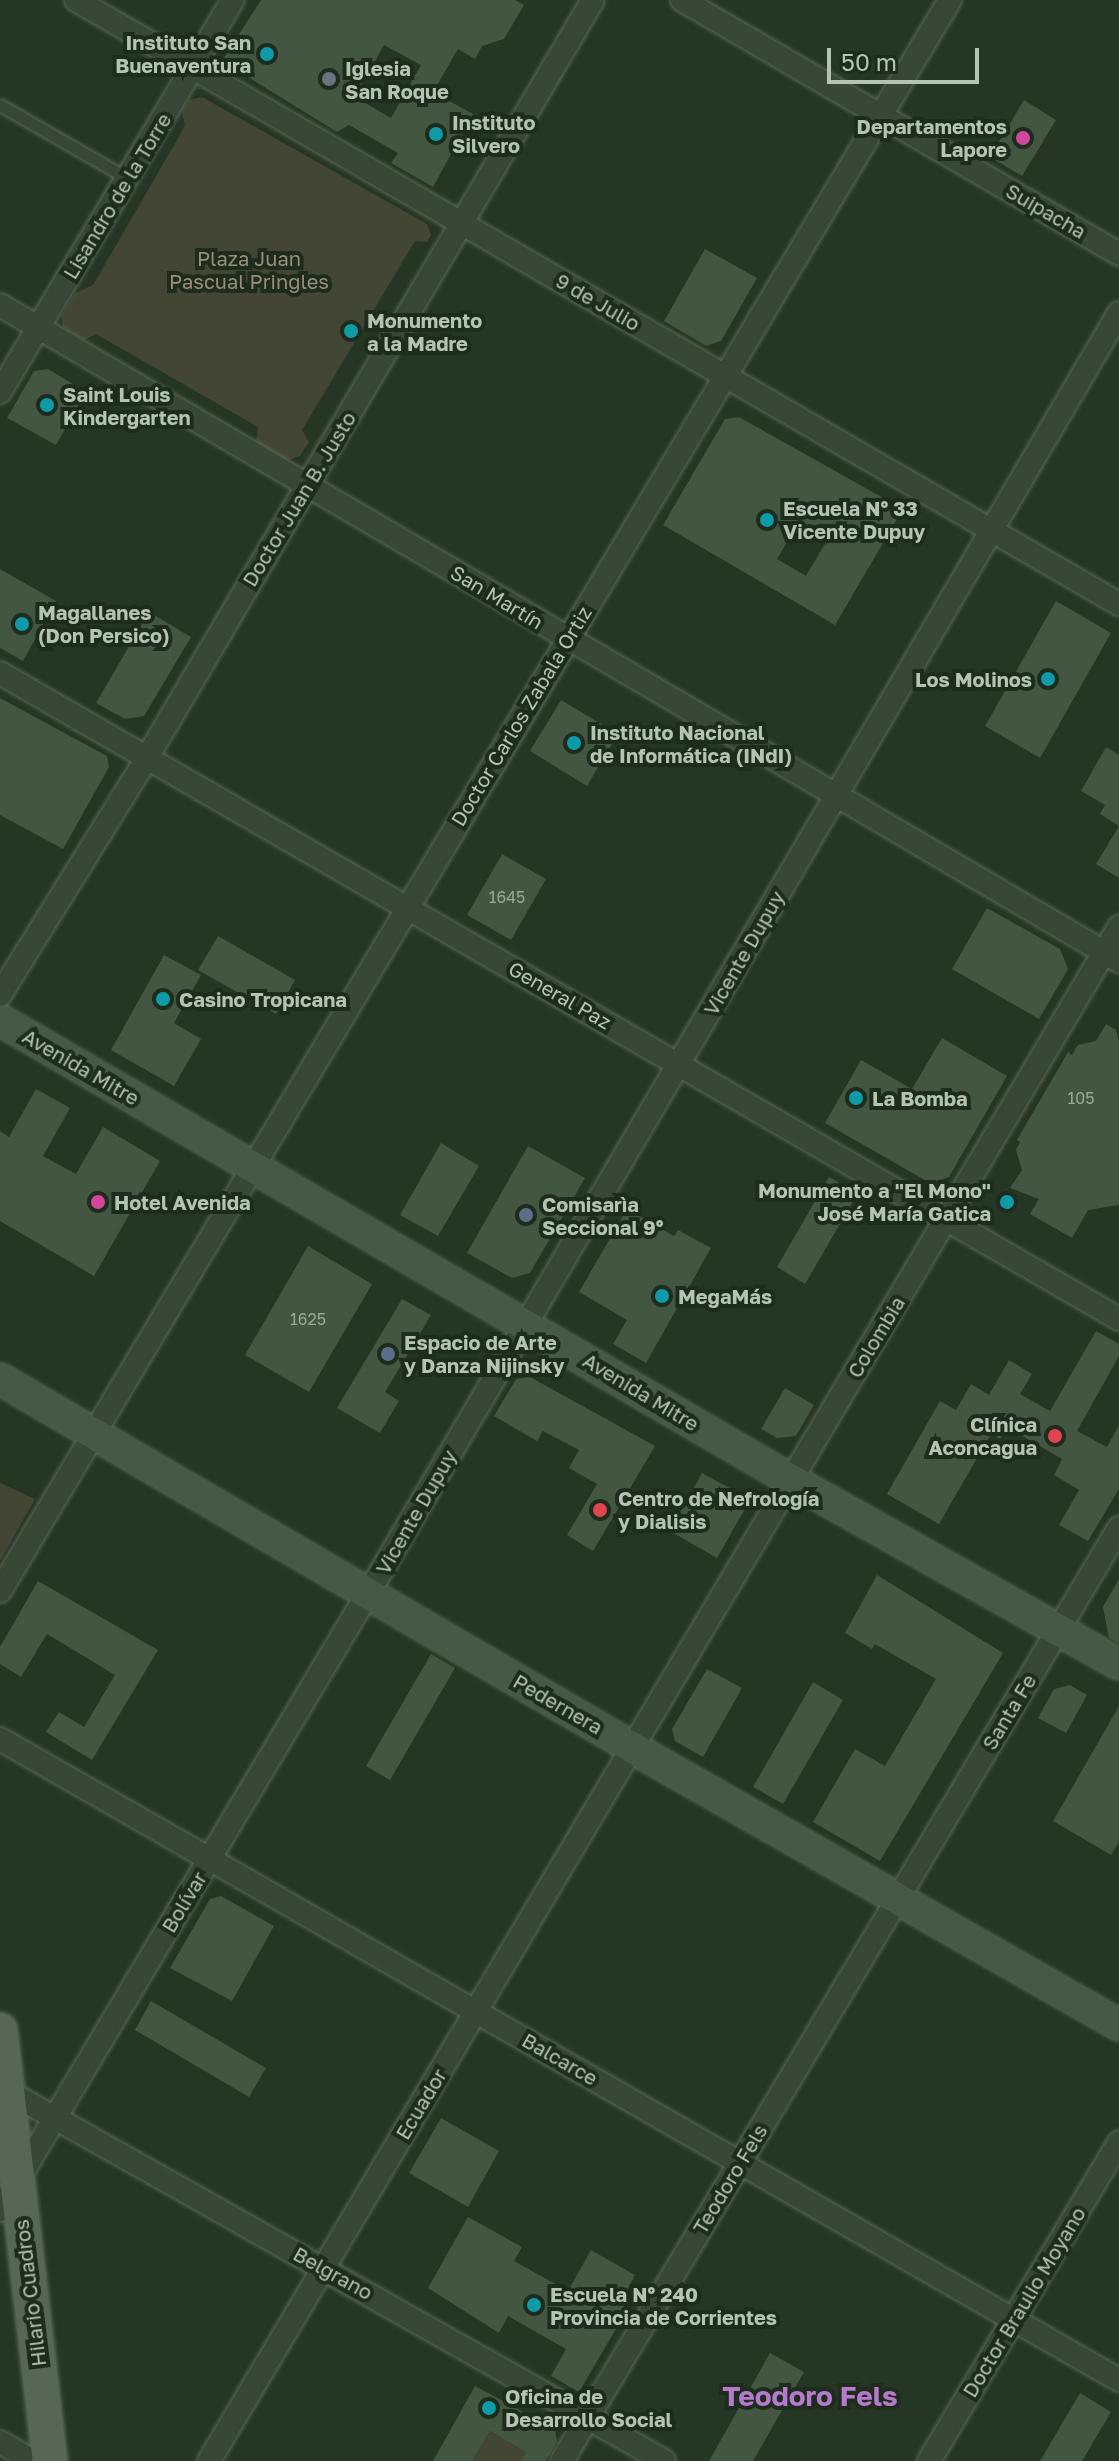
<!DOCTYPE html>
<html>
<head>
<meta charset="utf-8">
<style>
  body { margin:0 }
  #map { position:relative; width:1119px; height:2461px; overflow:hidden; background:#263624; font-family:"Golos Text",sans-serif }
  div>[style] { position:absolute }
  .green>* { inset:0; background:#434634 }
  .building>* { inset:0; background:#435641 }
  .roads { filter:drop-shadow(0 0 2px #596857) drop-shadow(0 0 2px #596857) }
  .lane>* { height:11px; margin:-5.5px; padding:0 5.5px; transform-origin:5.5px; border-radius:5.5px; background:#394737 }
  .street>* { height:22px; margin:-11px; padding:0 11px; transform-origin:11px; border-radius:11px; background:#394737 }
  .secondary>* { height:30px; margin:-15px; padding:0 15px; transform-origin:15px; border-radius:15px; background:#475946 }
  .primary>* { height:34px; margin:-17px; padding:0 17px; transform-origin:17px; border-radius:17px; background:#586755 }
  .dots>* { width:22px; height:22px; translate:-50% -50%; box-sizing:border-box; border:4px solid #1e2c1d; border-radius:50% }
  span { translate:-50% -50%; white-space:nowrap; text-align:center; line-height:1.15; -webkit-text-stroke:8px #1e2c1d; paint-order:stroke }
  .number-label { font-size:16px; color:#98a896 }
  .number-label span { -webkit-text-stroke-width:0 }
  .poi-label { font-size:20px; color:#b4c3b2; font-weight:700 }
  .right { translate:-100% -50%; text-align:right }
  .left { translate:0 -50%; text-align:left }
  .street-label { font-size:20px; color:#b4c3b2 }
  .park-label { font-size:20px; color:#9c8d7b }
  .district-label { font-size:28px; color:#b57acb; font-weight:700 }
  .scale { position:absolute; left:827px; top:48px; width:152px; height:36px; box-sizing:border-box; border:4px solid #b4c3b2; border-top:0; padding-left:10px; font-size:24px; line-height:28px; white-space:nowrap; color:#b4c3b2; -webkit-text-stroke:6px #1e2c1d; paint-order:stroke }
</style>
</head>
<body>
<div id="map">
  <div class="green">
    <div style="clip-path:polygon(202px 97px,427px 224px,431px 235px,427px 242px,415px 241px,302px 430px,309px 442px,300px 456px,286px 461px,256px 444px,258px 427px,96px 334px,84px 340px,63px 328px,61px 316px,75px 293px,93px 285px,185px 126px,182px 112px,189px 100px)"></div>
    <div style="clip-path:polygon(0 1483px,35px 1499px,0 1561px)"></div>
    <div style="clip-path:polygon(490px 2431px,526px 2452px,521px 2461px,472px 2461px)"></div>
  </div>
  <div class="building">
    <div style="clip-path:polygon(evenodd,261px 0,515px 0,524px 5px,504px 39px,482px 46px,475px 59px,458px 49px,433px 92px,473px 114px,433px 187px,391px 163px,398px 153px,349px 125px,337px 132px,222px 61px,261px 0,384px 45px,421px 65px,391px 118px,355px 97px,384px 45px)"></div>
    <div style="clip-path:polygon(1024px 100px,1056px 120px,1022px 176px,990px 157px)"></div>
    <div style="clip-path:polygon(705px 249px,757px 278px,721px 341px,706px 346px,664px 321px)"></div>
    <div style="clip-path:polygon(48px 369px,86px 392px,56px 445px,7px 418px,34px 371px)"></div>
    <div style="clip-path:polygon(evenodd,739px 417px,903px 509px,835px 625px,663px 525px,725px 419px,739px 417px,799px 521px,829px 537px,806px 576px,777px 559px,799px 521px)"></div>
    <div style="clip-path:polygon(0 569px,56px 601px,23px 661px,0 648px)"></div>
    <div style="clip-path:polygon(1056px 601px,1111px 633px,1040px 758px,985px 726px)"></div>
    <div style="clip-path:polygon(149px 612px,191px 637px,144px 716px,125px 719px,96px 703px)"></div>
    <div style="clip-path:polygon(0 698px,107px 756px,109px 767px,63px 849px,0 815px)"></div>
    <div style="clip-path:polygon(561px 700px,618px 734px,587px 786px,530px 751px)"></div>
    <div style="clip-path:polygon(1106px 747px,1119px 755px,1119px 878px,1096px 864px,1119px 826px,1100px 814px,1105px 805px,1081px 791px)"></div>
    <div style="clip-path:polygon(502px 854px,546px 879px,511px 940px,467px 915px)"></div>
    <div style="clip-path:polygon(987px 908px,1060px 949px,1068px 969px,1039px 1019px,952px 969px)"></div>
    <div style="clip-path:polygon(218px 936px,295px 980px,276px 1014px,198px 970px)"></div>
    <div style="clip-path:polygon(164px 955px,201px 975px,174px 1023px,201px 1039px,174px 1086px,111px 1050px)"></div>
    <div style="clip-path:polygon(1106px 1024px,1116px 1030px,1119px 1042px,1119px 1205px,1088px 1210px,1072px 1238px,1030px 1214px,1039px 1199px,1010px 1188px,1022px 1170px,1016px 1150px,1020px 1142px,1017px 1140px,1068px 1052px,1072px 1055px,1078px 1045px,1096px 1041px)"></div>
    <div style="clip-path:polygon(942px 1038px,1007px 1076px,949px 1177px,930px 1183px,825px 1123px,861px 1060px,912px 1089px)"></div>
    <div style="clip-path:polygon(36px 1089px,70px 1108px,43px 1156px,76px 1174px,103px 1127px,160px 1161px,94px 1276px,0 1221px,0 1131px,9px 1137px)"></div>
    <div style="clip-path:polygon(441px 1143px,479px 1166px,438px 1236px,400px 1215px)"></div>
    <div style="clip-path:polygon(528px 1146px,585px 1178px,530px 1273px,512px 1278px,467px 1253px)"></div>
    <div style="clip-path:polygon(829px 1177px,858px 1193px,805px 1284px,777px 1267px)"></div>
    <div style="clip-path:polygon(627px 1209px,674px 1236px,678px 1230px,711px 1248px,646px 1363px,613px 1344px,627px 1320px,579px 1292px)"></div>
    <div style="clip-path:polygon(308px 1246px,372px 1284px,309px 1392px,245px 1355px)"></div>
    <div style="clip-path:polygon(402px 1299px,431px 1315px,385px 1392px,399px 1401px,380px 1433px,337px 1408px)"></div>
    <div style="clip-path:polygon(1096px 1331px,1119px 1344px,1119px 1356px,1077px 1431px,1107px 1447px,1119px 1425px,1119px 1489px,1088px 1541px,1059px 1525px,1079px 1490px,1054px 1475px,1062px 1459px,1007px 1427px,1000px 1439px,991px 1434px,939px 1524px,887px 1494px,940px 1401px,956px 1410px,971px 1384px,989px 1395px,1009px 1360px,1032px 1374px,1020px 1394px,1050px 1411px)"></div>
    <div style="clip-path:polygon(530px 1377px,655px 1446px,593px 1551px,567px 1535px,597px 1484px,569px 1468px,579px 1450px,543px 1431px,537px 1441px,494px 1416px,516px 1379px)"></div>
    <div style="clip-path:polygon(785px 1388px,814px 1405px,796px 1436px,777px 1438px,761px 1429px)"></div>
    <div style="clip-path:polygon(702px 1473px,739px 1493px,746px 1507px,717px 1558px,670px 1531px)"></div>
    <div style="clip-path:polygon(877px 1575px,1003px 1653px,880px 1861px,813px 1822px,855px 1749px,885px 1766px,936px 1679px,875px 1644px,872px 1649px,845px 1633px)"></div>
    <div style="clip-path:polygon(1119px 1579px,1119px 1643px,1109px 1638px,1103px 1607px)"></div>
    <div style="clip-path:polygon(38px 1581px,158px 1650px,92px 1760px,46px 1732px,59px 1712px,84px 1727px,115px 1675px,47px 1634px,21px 1677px,0 1664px,0 1647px)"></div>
    <div style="clip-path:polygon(431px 1654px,455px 1668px,390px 1780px,366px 1766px)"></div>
    <div style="clip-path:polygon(707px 1669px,742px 1688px,703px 1757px,675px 1741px,672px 1729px)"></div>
    <div style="clip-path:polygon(813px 1682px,843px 1700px,783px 1804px,753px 1787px)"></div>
    <div style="clip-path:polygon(1070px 1685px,1087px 1695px,1066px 1733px,1038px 1718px,1054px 1689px)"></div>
    <div style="clip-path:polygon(1119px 1706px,1119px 1842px,1111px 1855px,1053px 1821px)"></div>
    <div style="clip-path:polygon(221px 1896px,274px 1926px,232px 2001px,170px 1968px,210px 1899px)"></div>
    <div style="clip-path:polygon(151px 2001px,266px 2068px,249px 2097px,135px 2030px)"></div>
    <div style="clip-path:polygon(441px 2118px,499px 2151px,468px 2207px,409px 2173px)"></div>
    <div style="clip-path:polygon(468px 2217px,522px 2247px,514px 2261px,568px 2291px,591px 2250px,635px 2275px,620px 2303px,626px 2307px,620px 2322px,579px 2392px,551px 2376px,566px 2349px,508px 2316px,499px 2333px,428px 2288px)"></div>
    <div style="clip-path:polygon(770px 2353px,804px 2372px,753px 2461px,709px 2461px)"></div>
    <div style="clip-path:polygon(475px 2386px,555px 2429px,557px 2442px,546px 2461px,521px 2461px,526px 2452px,490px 2431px,472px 2461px,433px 2461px)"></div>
    <div style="clip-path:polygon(1080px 2393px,1111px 2412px,1082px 2461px,1040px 2461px)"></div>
  </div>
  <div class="roads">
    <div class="lane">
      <div style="left:0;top:105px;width:146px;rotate:29.9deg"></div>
    </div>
    <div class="street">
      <div style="left:76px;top:0;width:1205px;rotate:30.08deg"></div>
      <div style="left:682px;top:0;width:505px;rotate:30.17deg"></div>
      <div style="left:0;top:305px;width:1297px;rotate:30.38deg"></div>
      <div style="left:0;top:392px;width:456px;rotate:-59.3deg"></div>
      <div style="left:0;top:673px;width:1292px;rotate:30deg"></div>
      <div style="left:0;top:995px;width:281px;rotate:-58.2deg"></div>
      <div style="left:148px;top:756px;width:877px;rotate:-59.52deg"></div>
      <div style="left:0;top:1591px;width:1853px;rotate:-59.16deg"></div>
      <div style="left:0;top:1739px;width:1290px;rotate:29.81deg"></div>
      <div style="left:0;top:2087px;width:762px;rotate:29.39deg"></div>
      <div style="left:0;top:2210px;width:748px;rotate:-59.18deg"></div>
      <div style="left:383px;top:1568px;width:1455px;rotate:-59.61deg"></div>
      <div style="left:0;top:2442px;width:38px;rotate:30deg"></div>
      <div style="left:209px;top:2461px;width:1784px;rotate:-59.32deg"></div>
      <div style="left:562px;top:2461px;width:1087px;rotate:-59.16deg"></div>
      <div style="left:929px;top:2461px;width:371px;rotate:-59.2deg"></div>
    </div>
    <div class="secondary">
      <div style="left:0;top:1020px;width:915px;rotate:30.18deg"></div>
      <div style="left:791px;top:1480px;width:376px;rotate:29.3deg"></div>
      <div style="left:0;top:1379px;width:733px;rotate:30.24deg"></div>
      <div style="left:633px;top:1748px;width:559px;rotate:29.68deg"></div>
    </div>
    <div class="primary">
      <div style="left:0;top:2030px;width:434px;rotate:83.4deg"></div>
    </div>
  </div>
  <div class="dots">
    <div style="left:267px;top:54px;background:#0f9aa8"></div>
    <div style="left:329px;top:79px;background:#6b7280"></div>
    <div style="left:436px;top:134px;background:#0f9aa8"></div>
    <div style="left:1023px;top:138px;background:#d1479c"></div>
    <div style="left:351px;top:331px;background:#0f9aa8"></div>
    <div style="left:47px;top:405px;background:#0f9aa8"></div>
    <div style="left:767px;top:520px;background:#0f9aa8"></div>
    <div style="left:22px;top:624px;background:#0f9aa8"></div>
    <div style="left:1048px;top:679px;background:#0f9aa8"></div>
    <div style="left:574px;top:743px;background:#0f9aa8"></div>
    <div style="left:163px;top:999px;background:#0f9aa8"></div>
    <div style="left:856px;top:1098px;background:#0f9aa8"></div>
    <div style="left:98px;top:1202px;background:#d1479c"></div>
    <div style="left:1007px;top:1202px;background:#0f9aa8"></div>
    <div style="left:526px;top:1215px;background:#5c6f8a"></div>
    <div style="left:662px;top:1296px;background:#0f9aa8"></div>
    <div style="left:388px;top:1354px;background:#5c6f8a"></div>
    <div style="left:1055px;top:1436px;background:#e0444e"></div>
    <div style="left:600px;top:1510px;background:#e0444e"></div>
    <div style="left:534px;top:2305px;background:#0f9aa8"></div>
    <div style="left:489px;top:2408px;background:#0f9aa8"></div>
  </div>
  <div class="number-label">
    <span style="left:507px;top:897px">1645</span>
    <span style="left:1081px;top:1098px">105</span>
    <span style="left:308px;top:1319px">1625</span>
  </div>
  <div class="poi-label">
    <span class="right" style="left:251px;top:54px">Instituto San<br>Buenaventura</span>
    <span class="left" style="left:345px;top:80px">Iglesia<br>San Roque</span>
    <span class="left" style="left:452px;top:134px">Instituto<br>Silvero</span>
    <span class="right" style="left:1007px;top:138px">Departamentos<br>Lapore</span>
    <span class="left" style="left:367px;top:332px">Monumento<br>a la Madre</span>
    <span class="left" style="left:63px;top:406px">Saint Louis<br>Kindergarten</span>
    <span class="left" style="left:783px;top:520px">Escuela N° 33<br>Vicente Dupuy</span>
    <span class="left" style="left:38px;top:624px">Magallanes<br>(Don Persico)</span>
    <span class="right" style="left:1032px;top:679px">Los Molinos</span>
    <span class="left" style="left:590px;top:744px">Instituto Nacional<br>de Informática (INdI)</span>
    <span class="left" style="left:179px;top:999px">Casino Tropicana</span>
    <span class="left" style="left:872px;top:1098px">La Bomba</span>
    <span class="right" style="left:991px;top:1202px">Monumento a "El Mono"<br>José María Gatica</span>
    <span class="left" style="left:114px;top:1202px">Hotel Avenida</span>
    <span class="left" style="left:542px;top:1216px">Comisarìa<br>Seccional 9°</span>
    <span class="left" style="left:678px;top:1296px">MegaMás</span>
    <span class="left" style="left:404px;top:1354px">Espacio de Arte<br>y Danza Nijinsky</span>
    <span class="right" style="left:1037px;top:1436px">Clínica<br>Aconcagua</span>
    <span class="left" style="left:618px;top:1510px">Centro de Nefrología<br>y Dialisis</span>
    <span class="left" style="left:550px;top:2306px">Escuela N° 240<br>Provincia de Corrientes</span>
    <span class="left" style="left:505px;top:2408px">Oficina de<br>Desarrollo Social</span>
  </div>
  <div class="street-label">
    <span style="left:117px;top:196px;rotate:-59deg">Lisandro de la Torre</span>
    <span style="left:1046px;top:211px;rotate:30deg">Suipacha</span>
    <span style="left:598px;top:302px;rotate:30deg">9 de Julio</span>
    <span style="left:299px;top:499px;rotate:-59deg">Doctor Juan B. Justo</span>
    <span style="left:497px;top:597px;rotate:31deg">San Martín</span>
    <span style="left:521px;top:716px;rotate:-59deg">Doctor Carlos Zabala Ortiz</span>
    <span style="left:744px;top:953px;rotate:-60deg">Vicente Dupuy</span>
    <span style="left:560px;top:995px;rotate:30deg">General Paz</span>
    <span style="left:81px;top:1067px;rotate:30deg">Avenida Mitre</span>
    <span style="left:876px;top:1337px;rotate:-59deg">Colombia</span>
    <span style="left:641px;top:1392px;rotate:31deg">Avenida Mitre</span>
    <span style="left:416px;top:1512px;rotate:-60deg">Vicente Dupuy</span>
    <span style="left:558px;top:1704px;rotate:30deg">Pedernera</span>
    <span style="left:1009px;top:1712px;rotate:-59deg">Santa Fe</span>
    <span style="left:184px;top:1902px;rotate:-59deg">Bolívar</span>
    <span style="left:560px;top:2059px;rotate:30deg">Balcarce</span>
    <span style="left:421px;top:2104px;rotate:-59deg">Ecuador</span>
    <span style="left:730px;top:2179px;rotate:-59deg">Teodoro Fels</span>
    <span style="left:333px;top:2273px;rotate:29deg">Belgrano</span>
    <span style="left:30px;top:2293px;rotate:-97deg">Hilario Cuadros</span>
    <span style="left:1024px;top:2302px;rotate:-59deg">Doctor Braulio Moyano</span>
  </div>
  <div class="park-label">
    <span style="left:249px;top:270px">Plaza Juan<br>Pascual Pringles</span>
  </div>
  <div class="district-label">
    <span style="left:810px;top:2396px">Teodoro Fels</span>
  </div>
  <div class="scale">50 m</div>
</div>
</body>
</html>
